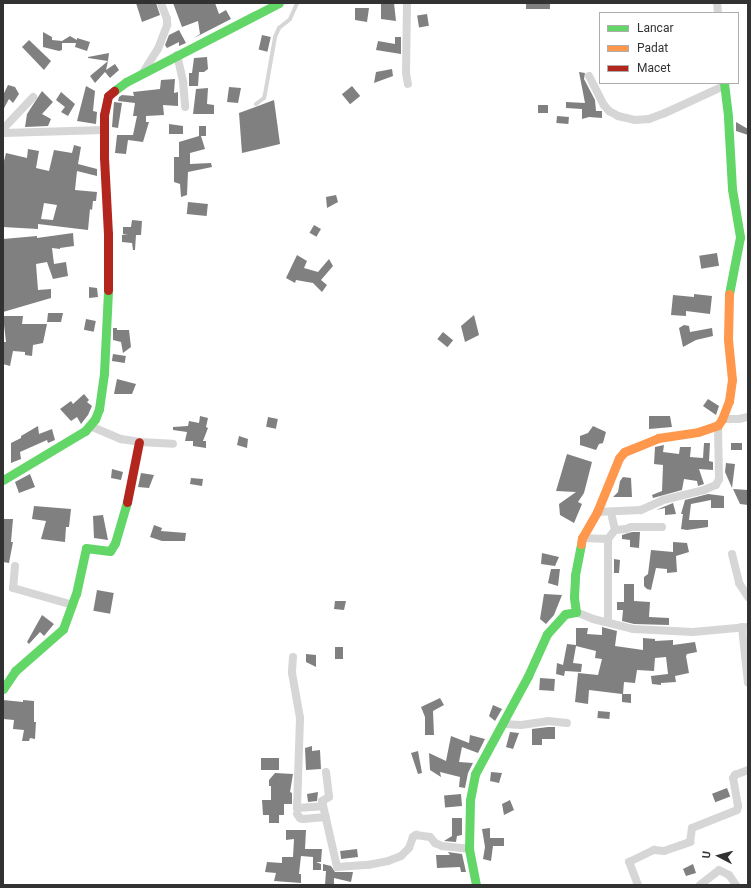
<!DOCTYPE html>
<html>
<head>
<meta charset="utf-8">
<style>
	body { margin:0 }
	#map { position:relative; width:751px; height:888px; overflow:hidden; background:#fff; font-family:Roboto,sans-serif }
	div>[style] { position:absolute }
	.building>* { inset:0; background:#808080; transform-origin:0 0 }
	.lane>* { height:4px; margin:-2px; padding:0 2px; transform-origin:2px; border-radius:2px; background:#d6d6d6 }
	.street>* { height:8px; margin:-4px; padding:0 4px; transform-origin:4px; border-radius:4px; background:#d6d6d6 }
	.fast>* { height:9px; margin:-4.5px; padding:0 4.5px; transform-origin:4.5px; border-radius:4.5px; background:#63d668 }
	.slow>* { height:9px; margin:-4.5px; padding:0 4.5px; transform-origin:4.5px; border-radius:4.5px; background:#ff974d }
	.jam>* { height:9px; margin:-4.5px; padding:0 4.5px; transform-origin:4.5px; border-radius:4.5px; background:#b3261e }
	span { translate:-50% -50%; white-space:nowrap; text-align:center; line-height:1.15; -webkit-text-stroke:4px #fff; paint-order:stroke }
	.frame { position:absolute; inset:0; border:4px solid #323232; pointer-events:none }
	.legend { position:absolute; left:599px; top:12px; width:140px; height:72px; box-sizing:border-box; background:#fff; border:1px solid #adadad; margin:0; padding:5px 7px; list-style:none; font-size:12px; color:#323232 }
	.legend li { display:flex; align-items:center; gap:8px; height:20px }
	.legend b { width:20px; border:1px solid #adadad }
	.north { position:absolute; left:699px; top:836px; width:40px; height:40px; -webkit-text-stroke:3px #fff; paint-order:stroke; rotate:276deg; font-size:11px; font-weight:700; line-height:16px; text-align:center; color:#323232 }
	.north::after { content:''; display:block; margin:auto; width:14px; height:18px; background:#323232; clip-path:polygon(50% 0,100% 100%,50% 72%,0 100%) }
</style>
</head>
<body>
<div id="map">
	<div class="building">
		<i style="clip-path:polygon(136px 3px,156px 3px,160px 15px,142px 22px)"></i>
		<i style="clip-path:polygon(173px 3px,215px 3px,219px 14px,226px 10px,231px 19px,194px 38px,200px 34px,198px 21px,182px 27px)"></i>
		<i style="clip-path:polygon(381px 3px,394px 3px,396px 21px,381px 19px)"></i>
		<i style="left:526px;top:3px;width:24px;height:6px"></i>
		<i style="clip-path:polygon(355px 8px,369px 8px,367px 22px,355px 20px)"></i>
		<i style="left:427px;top:14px;width:12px;height:10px;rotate:81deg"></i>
		<i style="clip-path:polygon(179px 30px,186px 43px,179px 46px,179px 42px,167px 48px,165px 45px,169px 35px)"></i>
		<i style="clip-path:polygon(43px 32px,52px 37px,52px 40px,62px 41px,70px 36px,77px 40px,77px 38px,90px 42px,87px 51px,75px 47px,76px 43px,62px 43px,62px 50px,59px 51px,43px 47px)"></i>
		<i style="left:262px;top:35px;width:9px;height:15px;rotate:13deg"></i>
		<i style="clip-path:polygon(395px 37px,401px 37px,401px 54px,376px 50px,378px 41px,395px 44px)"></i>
		<i style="clip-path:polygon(29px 40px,51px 61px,44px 70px,22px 47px)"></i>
		<i style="clip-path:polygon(109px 53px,108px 61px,88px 58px,88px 57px)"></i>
		<i style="clip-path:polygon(207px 57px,208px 69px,204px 72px,199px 72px,198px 86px,189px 86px,189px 73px,192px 73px,194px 58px)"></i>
		<i style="clip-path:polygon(108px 61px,106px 70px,115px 64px,119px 70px,110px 78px,105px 72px,95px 83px,90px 76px)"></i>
		<i style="clip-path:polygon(392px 69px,393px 76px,374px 83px,376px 72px)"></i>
		<i style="clip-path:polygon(579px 72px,585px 73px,584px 79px,595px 100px,596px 111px,602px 111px,602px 118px,589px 117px,582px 119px,582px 109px,566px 108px,566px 102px,585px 103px)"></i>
		<i style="clip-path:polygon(175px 79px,174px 93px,178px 92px,178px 106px,163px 105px,164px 115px,146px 116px,146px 122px,149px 122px,143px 142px,128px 140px,126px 154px,115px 153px,117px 135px,133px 135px,137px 116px,133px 116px,135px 103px,118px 101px,119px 97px,122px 95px,134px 96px,133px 92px,160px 89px,161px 80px)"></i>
		<i style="clip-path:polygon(8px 85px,15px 87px,19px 94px,13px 103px,9px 99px,3px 110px,3px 95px)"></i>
		<i style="clip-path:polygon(86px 86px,95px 91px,93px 111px,97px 112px,96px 124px,77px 121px)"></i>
		<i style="left:352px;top:86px;width:13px;height:13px;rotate:51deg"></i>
		<i style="clip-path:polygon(229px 87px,241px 88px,238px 103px,227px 102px)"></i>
		<i style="clip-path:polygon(208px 88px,207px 104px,214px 105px,214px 114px,193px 114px,196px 89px)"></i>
		<i style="clip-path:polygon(42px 91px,53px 102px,42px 114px,51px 119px,48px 126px,25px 127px,27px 114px)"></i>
		<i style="clip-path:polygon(61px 92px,75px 104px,68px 116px,61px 112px,65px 107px,56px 100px)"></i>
		<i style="clip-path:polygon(274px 100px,280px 144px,242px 153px,239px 113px)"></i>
		<i style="clip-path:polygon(114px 102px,122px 103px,118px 128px,112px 127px)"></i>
		<i style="left:538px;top:105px;width:10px;height:8px"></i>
		<i style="left:557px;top:116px;width:12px;height:7px;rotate:5deg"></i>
		<i style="clip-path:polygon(736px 122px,748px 129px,748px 135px,736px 131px)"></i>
		<i style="clip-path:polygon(169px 124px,183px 126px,183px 134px,169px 134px)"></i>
		<i style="clip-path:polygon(199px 126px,206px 126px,206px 136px,201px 136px,205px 149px,190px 153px,190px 164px,211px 163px,212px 167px,188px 172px,187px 195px,181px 197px,180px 184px,174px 182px,174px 157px,179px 157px,179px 142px,199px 136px)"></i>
		<i style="clip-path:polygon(evenodd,74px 145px,81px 147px,78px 164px,97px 169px,97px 176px,77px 171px,75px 190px,97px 192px,96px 201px,93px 201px,92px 210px,90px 209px,88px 230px,38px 224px,38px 229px,3px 227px,3px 165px,6px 153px,27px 158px,28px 149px,39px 151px,36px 168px,49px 171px,54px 150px,72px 153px,74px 145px,44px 203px,57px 205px,53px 220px,41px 219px,44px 203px)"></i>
		<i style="clip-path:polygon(336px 195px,338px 202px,327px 208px,326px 197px)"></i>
		<i style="left:188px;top:202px;width:20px;height:12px;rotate:6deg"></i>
		<i style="clip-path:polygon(132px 220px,142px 221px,141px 235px,136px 235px,135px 250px,133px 250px,132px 243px,122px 242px,122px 235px,128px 234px,123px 234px,123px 227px,131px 227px)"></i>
		<i style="left:314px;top:225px;width:8px;height:9px;rotate:30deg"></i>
		<i style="clip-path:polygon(73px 233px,74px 246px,60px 248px,60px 249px,52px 248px,54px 264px,66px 262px,68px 276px,53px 279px,47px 262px,36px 264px,38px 290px,51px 289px,51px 298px,3px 312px,3px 239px,37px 236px,37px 238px)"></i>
		<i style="left:717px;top:253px;width:13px;height:18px;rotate:81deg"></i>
		<i style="clip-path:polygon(297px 255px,307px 261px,304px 268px,318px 272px,329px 259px,333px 266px,321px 280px,327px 285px,322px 292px,313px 283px,296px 280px,295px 283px,286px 278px)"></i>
		<i style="clip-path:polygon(89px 287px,97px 288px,98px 297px,89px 298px)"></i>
		<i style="clip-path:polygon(694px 294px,712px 296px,710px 314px,686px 311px,686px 316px,671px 315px,673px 295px,694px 297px)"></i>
		<i style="clip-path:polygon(48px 313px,63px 313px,61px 322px,47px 322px)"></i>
		<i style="clip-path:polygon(474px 315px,479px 335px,465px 342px,461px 326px)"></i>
		<i style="clip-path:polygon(3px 316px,23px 316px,22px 324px,47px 324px,43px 343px,33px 345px,32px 356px,25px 355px,25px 352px,13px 351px,10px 366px,3px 364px,3px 342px,6px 342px)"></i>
		<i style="left:86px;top:319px;width:10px;height:11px;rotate:11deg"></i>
		<i style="clip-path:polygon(684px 325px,689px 326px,690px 332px,712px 328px,713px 336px,696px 340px,683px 347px,679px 328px)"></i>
		<i style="clip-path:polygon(113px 328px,117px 328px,117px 330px,129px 330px,131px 347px,123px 353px,121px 342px,113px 340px)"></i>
		<i style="left:443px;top:332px;width:13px;height:9px;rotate:39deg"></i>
		<i style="left:113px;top:354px;width:13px;height:7px;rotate:9deg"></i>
		<i style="clip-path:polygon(117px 379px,136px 384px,132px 394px,114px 394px)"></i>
		<i style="clip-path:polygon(84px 394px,89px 400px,87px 402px,92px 406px,88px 415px,81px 424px,77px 417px,71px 421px,60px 409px,71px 401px,73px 404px)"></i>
		<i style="clip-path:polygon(708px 399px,719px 406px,716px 415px,703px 406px)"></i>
		<i style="clip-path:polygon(200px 416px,208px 418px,206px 427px,208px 428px,203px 441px,206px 441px,206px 448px,193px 446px,193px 441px,185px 441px,187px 432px,173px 430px,173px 427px,188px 426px,189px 421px,199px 423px)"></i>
		<i style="clip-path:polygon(649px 416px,670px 416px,672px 427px,649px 429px)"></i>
		<i style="left:268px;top:417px;width:10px;height:10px;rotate:11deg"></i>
		<i style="clip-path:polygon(38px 426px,39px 434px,52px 429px,55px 440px,48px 443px,47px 440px,20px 452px,21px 459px,11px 463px,11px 443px,21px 438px,21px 436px)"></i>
		<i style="clip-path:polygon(593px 426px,606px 432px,603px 443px,599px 444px,596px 450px,580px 445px,580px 436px,588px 433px)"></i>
		<i style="clip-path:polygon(239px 436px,248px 439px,247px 448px,237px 445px)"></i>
		<i style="clip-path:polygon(704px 443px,710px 443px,709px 461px,713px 462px,713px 470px,699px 469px,704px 484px,698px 486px,697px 481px,684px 479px,682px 490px,653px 498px,652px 495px,662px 491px,663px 465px,654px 464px,655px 447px,664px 445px,663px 452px,679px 454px,680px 447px,691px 447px,690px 457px,703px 458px)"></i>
		<i style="left:731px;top:443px;width:11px;height:7px"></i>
		<i style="clip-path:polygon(567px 454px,592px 462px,584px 493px,578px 502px,582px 504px,574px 523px,560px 515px,559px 504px,576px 492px,556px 491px)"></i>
		<i style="clip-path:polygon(726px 463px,735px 464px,732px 488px,725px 472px)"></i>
		<i style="clip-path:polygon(112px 469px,123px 472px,121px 480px,111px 478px)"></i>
		<i style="clip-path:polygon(141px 473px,154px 475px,149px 488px,138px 487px)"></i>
		<i style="clip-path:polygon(30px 474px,35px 487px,19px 493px,15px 482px)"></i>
		<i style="clip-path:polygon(623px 477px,631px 478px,632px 497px,613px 497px,618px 492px,620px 481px)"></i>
		<i style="clip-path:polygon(191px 478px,203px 479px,202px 486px,190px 484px)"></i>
		<i style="clip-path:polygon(733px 489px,748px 490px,748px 505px,740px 504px)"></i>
		<i style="clip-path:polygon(708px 494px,724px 496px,724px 508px,711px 508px,711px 500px,691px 504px,689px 520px,708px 520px,708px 527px,687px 530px,681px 529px,683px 514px,681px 514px,685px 500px)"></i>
		<i style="clip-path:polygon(673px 503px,676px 514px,665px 515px,665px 508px,656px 510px)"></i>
		<i style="clip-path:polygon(34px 506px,71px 509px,69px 527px,66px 527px,65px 542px,41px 539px,46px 521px,32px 519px)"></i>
		<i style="clip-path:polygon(103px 515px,108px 540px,94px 538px,93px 516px)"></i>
		<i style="clip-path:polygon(3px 519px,13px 519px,11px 542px,13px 542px,9px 563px,3px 562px)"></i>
		<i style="clip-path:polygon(154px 525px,162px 528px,161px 531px,186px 533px,185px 541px,162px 541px,150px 537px)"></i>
		<i style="clip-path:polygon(632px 532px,640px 532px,639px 548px,630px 547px,630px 540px,622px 539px,622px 535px)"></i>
		<i style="clip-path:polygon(673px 542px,687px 543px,689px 552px,676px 556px,677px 572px,667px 573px,667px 569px,656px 568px,651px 590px,647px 589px,644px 586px,644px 577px,648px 574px,651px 550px,673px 552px)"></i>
		<i style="clip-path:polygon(542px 553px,559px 557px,555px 566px,541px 564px)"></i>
		<i style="clip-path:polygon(614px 559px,620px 560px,619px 573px,614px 573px)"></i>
		<i style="clip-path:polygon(551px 569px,560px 569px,558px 586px,548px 583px)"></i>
		<i style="clip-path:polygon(624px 584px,634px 584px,634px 601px,650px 602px,649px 617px,669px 618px,669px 625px,634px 624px,622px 621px,623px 610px,617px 610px,617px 602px,624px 602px)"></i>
		<i style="left:97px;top:590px;width:17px;height:21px;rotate:10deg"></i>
		<i style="clip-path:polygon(544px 594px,562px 595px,554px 615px,546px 624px,540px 619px)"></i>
		<i style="clip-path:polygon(335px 601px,346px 601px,344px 610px,334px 609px)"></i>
		<i style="clip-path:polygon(42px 615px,54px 624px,44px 636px,40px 632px,29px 644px,27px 642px)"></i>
		<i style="clip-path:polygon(602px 627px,617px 631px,615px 646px,643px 650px,643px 638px,655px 639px,655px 641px,673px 640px,673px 645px,695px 642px,697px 652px,687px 654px,686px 656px,689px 673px,675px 676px,676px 682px,661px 683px,661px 685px,652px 684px,651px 676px,668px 674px,666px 657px,655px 658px,654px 671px,637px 670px,635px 683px,624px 682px,623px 694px,631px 694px,631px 703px,622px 702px,622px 694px,589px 690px,588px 704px,575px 702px,578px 673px,598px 675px,602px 659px,595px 658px,596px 651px,576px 646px,573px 663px,582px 664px,581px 672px,565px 671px,564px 676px,556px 674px,557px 663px,563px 665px,567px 644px,576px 645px,576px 628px,588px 628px,587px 634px,602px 635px)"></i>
		<i style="left:335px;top:647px;width:8px;height:12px"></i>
		<i style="clip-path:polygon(306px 654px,316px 655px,316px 667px,306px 662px)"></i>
		<i style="left:540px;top:678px;width:15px;height:12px;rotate:4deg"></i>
		<i style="clip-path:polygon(440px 698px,444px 705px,433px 711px,434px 735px,425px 735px,425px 717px,421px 707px)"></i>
		<i style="clip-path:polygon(3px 700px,23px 702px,23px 700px,34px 701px,34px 722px,36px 722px,35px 739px,30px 738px,29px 741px,22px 741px,24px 730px,13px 729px,14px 720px,3px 719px)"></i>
		<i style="clip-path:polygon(493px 705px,502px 709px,495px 721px,489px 716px)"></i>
		<i style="left:598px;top:711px;width:12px;height:7px;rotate:5deg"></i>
		<i style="clip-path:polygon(548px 727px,555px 727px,555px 739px,542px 739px,542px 745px,532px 745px,532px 729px)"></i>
		<i style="clip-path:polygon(510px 732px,519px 733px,513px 749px,506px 747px)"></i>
		<i style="clip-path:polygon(470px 735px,485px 739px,478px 753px,462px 747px,459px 762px,473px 763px,468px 773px,465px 788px,459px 787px,460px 777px,440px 772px,441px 777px,430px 770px,429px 753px,446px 761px,451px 736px,469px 743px)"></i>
		<i style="clip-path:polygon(312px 746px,312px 751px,320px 750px,321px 769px,306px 770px,305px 748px)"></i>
		<i style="clip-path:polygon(418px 751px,422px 773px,418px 774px,411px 753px)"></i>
		<i style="left:261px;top:758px;width:18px;height:12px"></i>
		<i style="clip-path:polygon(491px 772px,502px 773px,499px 783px,490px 781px)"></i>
		<i style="clip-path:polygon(275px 773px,293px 774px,290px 792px,292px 793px,292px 804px,284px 804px,284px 815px,279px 815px,279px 823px,269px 823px,269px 815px,263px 815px,262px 800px,271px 800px,271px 786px,269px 786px,269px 780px)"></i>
		<i style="left:727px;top:788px;width:9px;height:16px;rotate:69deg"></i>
		<i style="clip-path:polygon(318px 792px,317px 801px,308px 802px,307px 794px)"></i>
		<i style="left:461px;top:794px;width:12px;height:17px;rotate:85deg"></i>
		<i style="clip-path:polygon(510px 800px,514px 810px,504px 815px,502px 804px)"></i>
		<i style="clip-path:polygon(452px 818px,462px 818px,462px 835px,457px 836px,456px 842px,444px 841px,452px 836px)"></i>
		<i style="clip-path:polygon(490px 828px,490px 838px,504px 838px,504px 846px,493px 846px,491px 861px,483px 859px,485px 847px,482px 829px)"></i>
		<i style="clip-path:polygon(286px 830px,306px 830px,305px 849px,322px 849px,321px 862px,316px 862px,321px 864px,321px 870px,313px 870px,313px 857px,301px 856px,299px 874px,301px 874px,301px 883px,274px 881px,276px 873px,265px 872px,267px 862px,282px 863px,282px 857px,293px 857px,294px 839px,286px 840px)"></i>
		<i style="left:357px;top:849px;width:8px;height:17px;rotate:83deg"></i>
		<i style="clip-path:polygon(448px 852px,462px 854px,466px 872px,461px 872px,460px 867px,437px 868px,436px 855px,450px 855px)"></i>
		<i style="clip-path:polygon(323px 864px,331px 866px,335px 872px,353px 872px,351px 882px,334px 878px,334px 885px,325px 885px,326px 871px,323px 871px)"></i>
		<i style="clip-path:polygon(693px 864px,696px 873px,686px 876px,683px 869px)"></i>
	</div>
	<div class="lane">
		<i style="left:256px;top:104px;width:10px;rotate:-37deg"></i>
		<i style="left:264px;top:98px;width:4px;rotate:-76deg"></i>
		<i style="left:265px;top:94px;width:58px;rotate:-80deg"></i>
		<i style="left:275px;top:37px;width:10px;rotate:-66deg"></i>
		<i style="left:279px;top:28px;width:14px;rotate:-39deg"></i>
		<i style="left:290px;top:19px;width:17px;rotate:-66deg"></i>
	</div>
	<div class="street">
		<i style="left:407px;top:3px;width:70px;rotate:90.8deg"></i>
		<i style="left:406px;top:73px;width:11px;rotate:80deg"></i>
		<i style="left:717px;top:3px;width:10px;rotate:84deg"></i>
		<i style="left:177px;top:55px;width:28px;rotate:77deg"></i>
		<i style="left:183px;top:82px;width:25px;rotate:85deg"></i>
		<i style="left:144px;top:71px;width:26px;rotate:-58deg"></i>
		<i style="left:158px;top:49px;width:26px;rotate:-69deg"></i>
		<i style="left:167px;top:25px;width:6px;rotate:-90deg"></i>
		<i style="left:167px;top:19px;width:17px;rotate:-111deg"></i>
		<i style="left:589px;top:76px;width:33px;rotate:63deg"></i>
		<i style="left:604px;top:105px;width:8px;rotate:50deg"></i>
		<i style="left:609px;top:111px;width:10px;rotate:29deg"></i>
		<i style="left:618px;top:116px;width:17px;rotate:13deg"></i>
		<i style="left:635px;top:120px;width:14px;rotate:-4deg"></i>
		<i style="left:649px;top:119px;width:17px;rotate:-21deg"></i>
		<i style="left:665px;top:113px;width:65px;rotate:-24.6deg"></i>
		<i style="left:3px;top:129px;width:44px;rotate:-46.8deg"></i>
		<i style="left:3px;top:133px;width:101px;rotate:-1.7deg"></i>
		<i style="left:722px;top:419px;width:17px"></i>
		<i style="left:739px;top:419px;width:9px;rotate:-13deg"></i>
		<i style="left:90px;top:426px;width:34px;rotate:23deg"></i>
		<i style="left:121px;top:439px;width:18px;rotate:9deg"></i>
		<i style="left:139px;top:442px;width:34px;rotate:3deg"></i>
		<i style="left:597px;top:512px;width:44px;rotate:-2.6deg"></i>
		<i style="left:641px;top:510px;width:24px;rotate:-24deg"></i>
		<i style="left:663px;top:500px;width:42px;rotate:-13.7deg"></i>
		<i style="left:704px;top:490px;width:13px;rotate:-23deg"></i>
		<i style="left:716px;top:485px;width:7px;rotate:-63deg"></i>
		<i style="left:719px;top:479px;width:54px;rotate:-91.1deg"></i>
		<i style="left:612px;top:517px;width:13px;rotate:77deg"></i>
		<i style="left:582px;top:538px;width:26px;rotate:2deg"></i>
		<i style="left:608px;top:539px;width:11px;rotate:-52deg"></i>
		<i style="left:615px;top:530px;width:11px;rotate:-5deg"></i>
		<i style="left:626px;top:529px;width:5px;rotate:-22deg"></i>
		<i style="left:631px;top:527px;width:31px"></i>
		<i style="left:732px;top:554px;width:30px;rotate:76deg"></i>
		<i style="left:739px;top:583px;width:17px;rotate:57deg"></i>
		<i style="left:15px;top:566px;width:22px;rotate:95deg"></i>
		<i style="left:13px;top:588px;width:62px;rotate:15.8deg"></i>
		<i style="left:576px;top:612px;width:18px;rotate:22deg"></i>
		<i style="left:593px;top:619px;width:41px;rotate:14deg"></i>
		<i style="left:633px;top:629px;width:60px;rotate:2.9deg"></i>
		<i style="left:693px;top:632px;width:55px;rotate:-5.2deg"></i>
		<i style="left:608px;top:622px;width:83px;rotate:-90deg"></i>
		<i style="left:742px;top:627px;width:56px;rotate:83.9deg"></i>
		<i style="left:293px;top:657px;width:16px;rotate:94deg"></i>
		<i style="left:292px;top:673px;width:46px;rotate:79.9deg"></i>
		<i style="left:300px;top:718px;width:90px;rotate:91.9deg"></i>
		<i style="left:297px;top:808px;width:26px;rotate:-4deg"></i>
		<i style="left:503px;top:724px;width:18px;rotate:3deg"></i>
		<i style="left:521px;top:725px;width:27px;rotate:-8deg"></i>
		<i style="left:548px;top:721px;width:19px;rotate:6deg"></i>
		<i style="left:326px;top:772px;width:25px;rotate:83deg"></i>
		<i style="left:329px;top:797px;width:8px;rotate:150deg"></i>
		<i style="left:322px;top:801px;width:68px;rotate:77.2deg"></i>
		<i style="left:337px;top:867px;width:31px;rotate:-4deg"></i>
		<i style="left:368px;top:865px;width:20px;rotate:-11deg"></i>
		<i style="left:388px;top:861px;width:14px;rotate:-21deg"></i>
		<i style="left:401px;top:856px;width:11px;rotate:-45deg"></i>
		<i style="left:409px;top:848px;width:12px;rotate:-70deg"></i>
		<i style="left:413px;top:837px;width:4px;rotate:-34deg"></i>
		<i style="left:416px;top:835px;width:14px;rotate:8deg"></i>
		<i style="left:430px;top:837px;width:8px;rotate:50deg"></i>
		<i style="left:435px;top:843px;width:8px;rotate:23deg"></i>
		<i style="left:442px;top:846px;width:27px;rotate:6deg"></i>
		<i style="left:297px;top:814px;width:5px;rotate:53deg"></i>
		<i style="left:300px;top:818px;width:3px;rotate:18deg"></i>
		<i style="left:303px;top:819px;width:23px;rotate:-5deg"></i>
		<i style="left:638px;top:885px;width:25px;rotate:-111deg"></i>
		<i style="left:629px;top:862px;width:28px;rotate:-26deg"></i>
		<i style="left:654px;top:850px;width:10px;rotate:6deg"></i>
		<i style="left:664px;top:851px;width:28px;rotate:-19deg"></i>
		<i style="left:690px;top:842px;width:14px;rotate:-82deg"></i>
		<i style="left:692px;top:828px;width:48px;rotate:-21.8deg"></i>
		<i style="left:737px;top:810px;width:4px;rotate:-76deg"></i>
		<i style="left:738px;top:806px;width:28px;rotate:-100deg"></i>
		<i style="left:733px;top:778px;width:4px;rotate:-56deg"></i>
		<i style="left:735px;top:775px;width:14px;rotate:-21deg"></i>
		<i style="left:700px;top:885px;width:24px;rotate:-38deg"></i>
		<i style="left:719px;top:870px;width:11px;rotate:27deg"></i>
		<i style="left:729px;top:875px;width:12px;rotate:55deg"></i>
	</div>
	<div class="fast">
		<i style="left:724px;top:83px;width:34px;rotate:83deg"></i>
		<i style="left:728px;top:117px;width:72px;rotate:86.8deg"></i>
		<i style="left:732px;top:189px;width:49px;rotate:80.5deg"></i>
		<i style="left:740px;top:237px;width:58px;rotate:100.9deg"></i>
		<i style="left:114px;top:91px;width:15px;rotate:-37deg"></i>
		<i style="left:126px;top:82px;width:172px;rotate:-27.3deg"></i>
		<i style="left:3px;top:480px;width:96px;rotate:-30.9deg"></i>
		<i style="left:85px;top:431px;width:16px;rotate:-50deg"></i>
		<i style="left:95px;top:419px;width:11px;rotate:-68deg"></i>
		<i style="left:99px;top:409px;width:36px;rotate:-82deg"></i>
		<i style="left:104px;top:373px;width:83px;rotate:-87.2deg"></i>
		<i style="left:3px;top:689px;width:22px;rotate:-56deg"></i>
		<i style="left:15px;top:671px;width:64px;rotate:-41.2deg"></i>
		<i style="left:63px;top:629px;width:37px;rotate:-70deg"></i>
		<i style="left:76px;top:594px;width:47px;rotate:-77.7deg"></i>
		<i style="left:86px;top:548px;width:24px;rotate:7deg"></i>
		<i style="left:110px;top:551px;width:9px;rotate:-58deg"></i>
		<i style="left:115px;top:543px;width:43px;rotate:-73.7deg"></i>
		<i style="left:476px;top:885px;width:37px;rotate:-101deg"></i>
		<i style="left:469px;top:849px;width:49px;rotate:-88.8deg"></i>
		<i style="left:470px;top:800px;width:26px;rotate:-79deg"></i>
		<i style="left:475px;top:774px;width:111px;rotate:-61.6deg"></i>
		<i style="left:528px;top:676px;width:46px;rotate:-65.7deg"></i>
		<i style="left:547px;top:634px;width:27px;rotate:-48deg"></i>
		<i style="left:565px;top:614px;width:11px;rotate:-10deg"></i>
		<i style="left:576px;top:612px;width:15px;rotate:-98deg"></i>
		<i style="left:574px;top:597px;width:22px;rotate:-87deg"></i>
		<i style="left:575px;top:575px;width:32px;rotate:-79deg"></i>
	</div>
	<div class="slow">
		<i style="left:581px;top:544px;width:6px;rotate:-81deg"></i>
		<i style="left:582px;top:538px;width:30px;rotate:-60deg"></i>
		<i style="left:597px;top:512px;width:58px;rotate:-67.8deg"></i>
		<i style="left:619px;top:458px;width:8px;rotate:-50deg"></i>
		<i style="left:624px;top:452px;width:37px;rotate:-22deg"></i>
		<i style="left:658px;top:438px;width:40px;rotate:-8.5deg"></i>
		<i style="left:698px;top:432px;width:21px;rotate:-19deg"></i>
		<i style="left:718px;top:425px;width:7px;rotate:-56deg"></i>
		<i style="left:722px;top:419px;width:19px;rotate:-69deg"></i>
		<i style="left:729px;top:401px;width:21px;rotate:-82deg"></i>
		<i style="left:732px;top:380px;width:41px;rotate:-95.6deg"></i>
		<i style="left:728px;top:339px;width:45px;rotate:-88.7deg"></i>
	</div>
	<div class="jam">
		<i style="left:108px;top:290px;width:56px;rotate:-90deg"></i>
		<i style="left:108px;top:234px;width:76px;rotate:-93deg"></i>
		<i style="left:104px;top:158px;width:43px;rotate:-90deg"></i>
		<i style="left:104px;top:115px;width:19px;rotate:-78deg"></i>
		<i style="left:108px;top:96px;width:8px;rotate:-40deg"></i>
		<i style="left:127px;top:502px;width:61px;rotate:-78.7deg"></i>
	</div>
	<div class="frame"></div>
	<ul class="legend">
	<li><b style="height:5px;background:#63d668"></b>Lancar</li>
	<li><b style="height:5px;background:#ff974d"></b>Padat</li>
	<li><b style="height:5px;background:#b3261e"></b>Macet</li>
	</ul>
	<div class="north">U</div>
</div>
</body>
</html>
